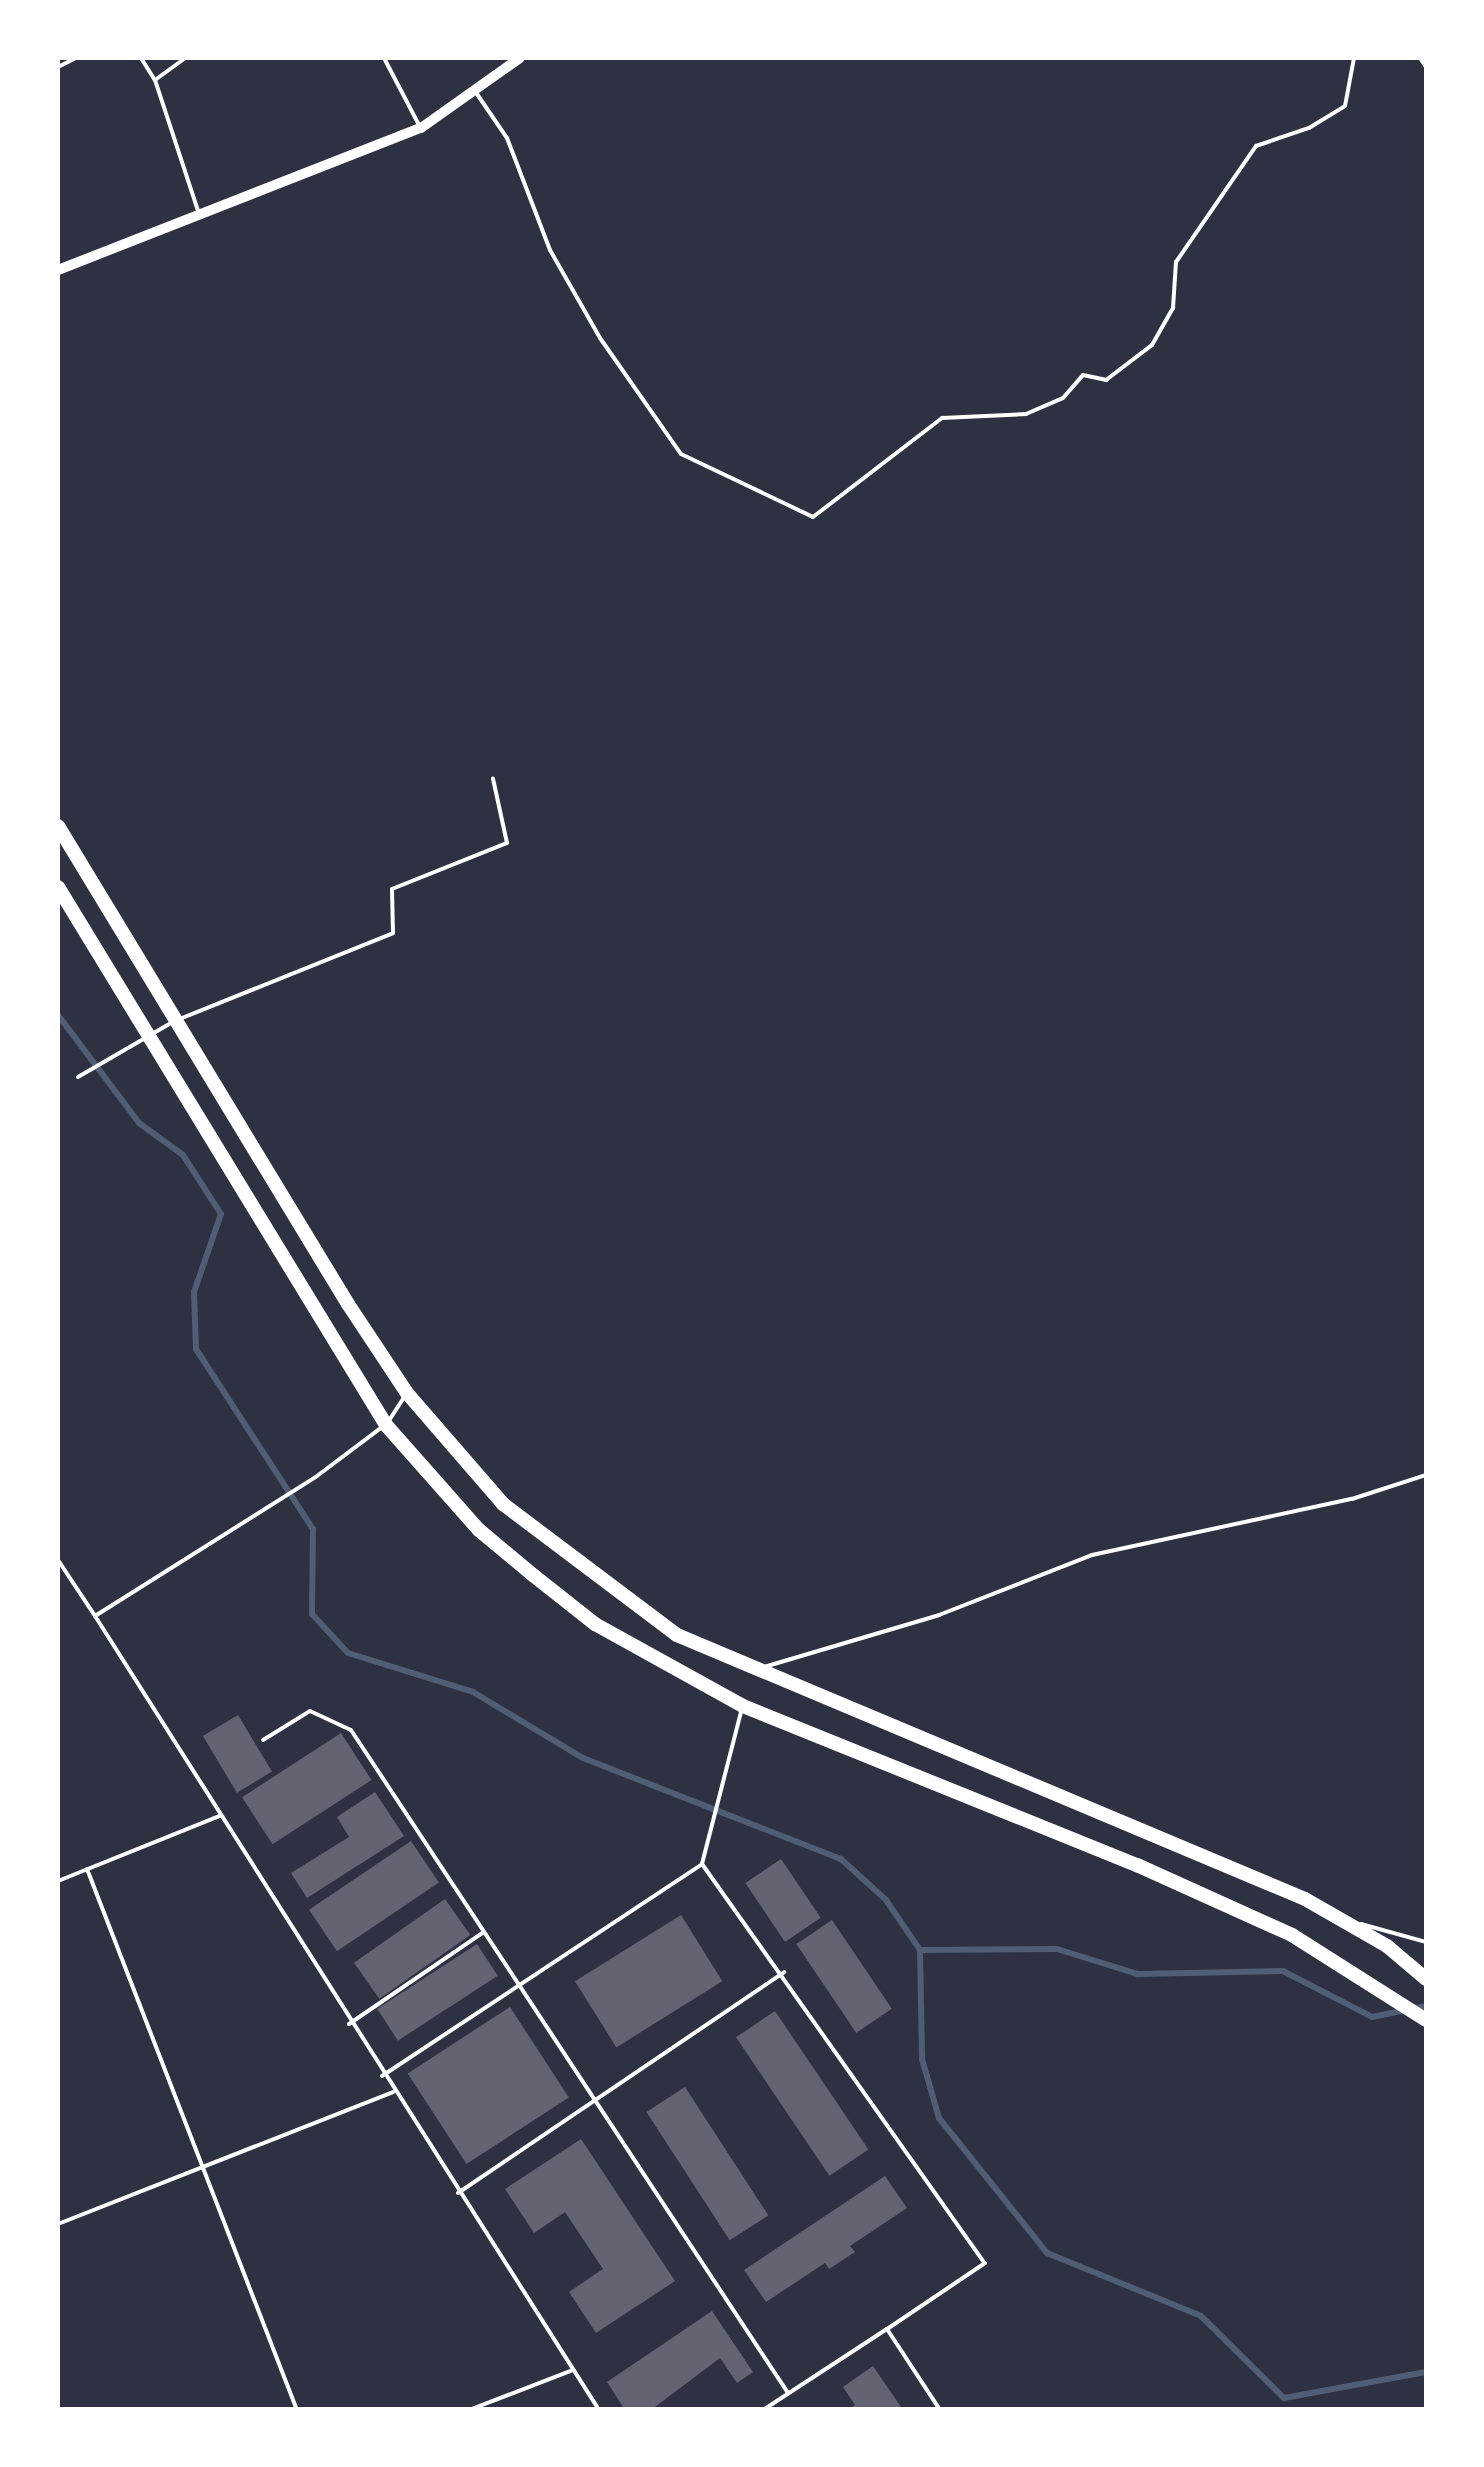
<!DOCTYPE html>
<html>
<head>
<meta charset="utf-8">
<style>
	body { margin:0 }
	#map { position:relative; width:1484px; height:2467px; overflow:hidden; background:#2d3142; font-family:"Fira Sans",sans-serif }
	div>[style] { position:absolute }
	.stream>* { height:6px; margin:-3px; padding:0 3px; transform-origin:3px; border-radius:3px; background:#4f5d75 }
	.building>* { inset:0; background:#626471; transform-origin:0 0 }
	.service>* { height:4px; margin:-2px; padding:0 2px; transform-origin:2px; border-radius:2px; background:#fff }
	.tertiary>* { height:10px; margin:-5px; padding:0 5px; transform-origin:5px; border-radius:5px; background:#fff }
	.primary>* { height:14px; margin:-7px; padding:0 7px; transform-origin:7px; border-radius:7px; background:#fff }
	span { translate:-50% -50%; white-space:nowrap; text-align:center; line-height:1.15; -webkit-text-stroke:10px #fff; paint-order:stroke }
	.frame { position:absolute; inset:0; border:60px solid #fff; pointer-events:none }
</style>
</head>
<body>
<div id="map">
	<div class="stream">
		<i style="left:58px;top:1015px;width:135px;rotate:53.1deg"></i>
		<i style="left:139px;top:1123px;width:54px;rotate:36deg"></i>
		<i style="left:183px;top:1155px;width:70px;rotate:57.2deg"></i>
		<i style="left:221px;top:1214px;width:83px;rotate:109.1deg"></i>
		<i style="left:194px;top:1292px;width:57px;rotate:88deg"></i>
		<i style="left:196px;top:1349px;width:215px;rotate:57deg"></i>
		<i style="left:313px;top:1529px;width:85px;rotate:90.7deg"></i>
		<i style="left:312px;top:1614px;width:53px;rotate:47.3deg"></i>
		<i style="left:348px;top:1653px;width:131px;rotate:17.3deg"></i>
		<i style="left:473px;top:1692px;width:128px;rotate:31deg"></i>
		<i style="left:583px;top:1758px;width:277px;rotate:21.4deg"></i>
		<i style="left:841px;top:1859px;width:61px;rotate:42.3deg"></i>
		<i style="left:886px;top:1900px;width:60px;rotate:55.8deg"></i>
		<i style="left:920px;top:1950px;width:109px;rotate:88.9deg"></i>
		<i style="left:922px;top:2059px;width:61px;rotate:73.9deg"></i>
		<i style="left:939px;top:2118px;width:173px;rotate:51.3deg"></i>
		<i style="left:1047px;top:2253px;width:166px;rotate:22.2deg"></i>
		<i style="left:1201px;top:2316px;width:117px;rotate:44.7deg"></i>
		<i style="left:1284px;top:2398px;width:144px;rotate:-10.4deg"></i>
		<i style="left:920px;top:1950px;width:137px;rotate:-0.4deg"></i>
		<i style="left:1057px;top:1949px;width:85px;rotate:17.2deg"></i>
		<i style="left:1138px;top:1974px;width:145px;rotate:-1.2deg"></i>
		<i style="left:1283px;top:1971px;width:100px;rotate:27.3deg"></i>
		<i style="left:1372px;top:2017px;width:55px;rotate:-11.5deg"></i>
	</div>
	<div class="building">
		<i style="left:238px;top:1715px;width:66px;height:41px;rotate:59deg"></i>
		<i style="left:341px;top:1733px;width:56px;height:118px;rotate:57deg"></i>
		<i style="clip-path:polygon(375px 1792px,404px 1836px,307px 1898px,291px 1873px,349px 1837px,337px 1817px)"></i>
		<i style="left:411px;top:1841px;width:50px;height:123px;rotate:56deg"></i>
		<i style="left:781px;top:1859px;width:71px;height:43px;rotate:56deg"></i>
		<i style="left:445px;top:1899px;width:44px;height:111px;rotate:55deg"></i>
		<i style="left:681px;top:1915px;width:78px;height:125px;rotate:58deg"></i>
		<i style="left:832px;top:1920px;width:107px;height:43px;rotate:56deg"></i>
		<i style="left:477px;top:1944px;width:38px;height:119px;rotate:57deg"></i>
		<i style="left:510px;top:2007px;width:108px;height:122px;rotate:57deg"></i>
		<i style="left:775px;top:2011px;width:167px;height:47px;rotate:56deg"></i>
		<i style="left:685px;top:2087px;width:153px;height:46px;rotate:57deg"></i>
		<i style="clip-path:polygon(581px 2139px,675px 2281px,596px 2333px,569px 2292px,603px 2269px,565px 2212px,534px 2233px,505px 2189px)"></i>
		<i style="clip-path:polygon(885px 2176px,907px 2208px,850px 2246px,855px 2252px,829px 2269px,825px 2263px,766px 2302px,744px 2270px)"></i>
		<i style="clip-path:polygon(712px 2311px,753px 2372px,737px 2383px,720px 2358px,651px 2410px,625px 2410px,607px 2382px)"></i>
		<i style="clip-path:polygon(873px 2366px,901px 2407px,898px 2410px,849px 2410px,855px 2405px,843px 2387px)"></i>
	</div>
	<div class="service">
		<i style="left:141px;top:58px;width:26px;rotate:58deg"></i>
		<i style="left:155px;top:80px;width:141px;rotate:71.8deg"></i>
		<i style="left:384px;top:58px;width:76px;rotate:62.4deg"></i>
		<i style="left:1420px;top:58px;width:11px;rotate:56deg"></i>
		<i style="left:58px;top:67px;width:20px;rotate:-27deg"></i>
		<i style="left:155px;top:80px;width:37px;rotate:-36deg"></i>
		<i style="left:477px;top:94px;width:53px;rotate:55.7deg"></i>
		<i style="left:507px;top:138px;width:120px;rotate:69deg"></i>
		<i style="left:550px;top:250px;width:101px;rotate:60.4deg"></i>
		<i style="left:600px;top:338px;width:141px;rotate:55.1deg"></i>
		<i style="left:681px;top:454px;width:146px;rotate:25.5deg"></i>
		<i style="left:813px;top:517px;width:163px;rotate:-37.5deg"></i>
		<i style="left:942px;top:418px;width:84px;rotate:-2.7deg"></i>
		<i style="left:1026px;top:414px;width:40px;rotate:-23.4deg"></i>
		<i style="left:1063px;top:398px;width:30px;rotate:-49deg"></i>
		<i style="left:1083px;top:375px;width:24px;rotate:12deg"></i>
		<i style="left:1106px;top:380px;width:58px;rotate:-37.3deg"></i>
		<i style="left:1152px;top:345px;width:43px;rotate:-60.4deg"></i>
		<i style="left:1173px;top:308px;width:46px;rotate:-86.3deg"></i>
		<i style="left:1176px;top:262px;width:141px;rotate:-55.4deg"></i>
		<i style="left:1256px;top:146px;width:56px;rotate:-18.8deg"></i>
		<i style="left:1309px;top:128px;width:42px;rotate:-31.4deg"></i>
		<i style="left:1345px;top:106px;width:49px;rotate:-79.4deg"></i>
		<i style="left:182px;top:1018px;width:227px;rotate:-21.9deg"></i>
		<i style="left:393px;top:933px;width:44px;rotate:-91.3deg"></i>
		<i style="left:392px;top:889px;width:124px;rotate:-21.8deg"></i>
		<i style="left:507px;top:843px;width:66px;rotate:-102.3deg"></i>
		<i style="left:78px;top:1077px;width:110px;rotate:-30.1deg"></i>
		<i style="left:388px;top:1422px;width:31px;rotate:-57deg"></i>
		<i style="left:58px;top:1560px;width:67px;rotate:56.5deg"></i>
		<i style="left:95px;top:1616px;width:262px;rotate:-32.2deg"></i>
		<i style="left:317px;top:1476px;width:80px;rotate:-36.9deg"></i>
		<i style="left:95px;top:1616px;width:940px;rotate:57.59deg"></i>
		<i style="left:764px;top:1667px;width:183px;rotate:-16.5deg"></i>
		<i style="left:939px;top:1615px;width:164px;rotate:-21.4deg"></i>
		<i style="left:1092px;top:1555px;width:266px;rotate:-12.2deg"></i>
		<i style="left:1352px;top:1499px;width:78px;rotate:-18deg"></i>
		<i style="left:741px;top:1712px;width:157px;rotate:104.4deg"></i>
		<i style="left:702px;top:1864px;width:489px;rotate:54.7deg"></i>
		<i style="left:985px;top:2263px;width:118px;rotate:146deg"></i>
		<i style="left:887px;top:2329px;width:97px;rotate:56.8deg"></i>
		<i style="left:263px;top:1740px;width:55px;rotate:-31.7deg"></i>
		<i style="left:310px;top:1711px;width:45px;rotate:24.9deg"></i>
		<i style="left:351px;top:1730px;width:794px;rotate:56.61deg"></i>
		<i style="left:87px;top:1869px;width:580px;rotate:68.79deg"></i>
		<i style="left:58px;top:1881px;width:175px;rotate:-21.9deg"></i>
		<i style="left:1361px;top:1924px;width:67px;rotate:15.5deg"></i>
		<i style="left:349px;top:2024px;width:163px;rotate:-34.3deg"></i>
		<i style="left:382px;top:2076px;width:384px;rotate:-33.5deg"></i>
		<i style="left:458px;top:2193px;width:394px;rotate:-34.1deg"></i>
		<i style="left:58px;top:2224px;width:360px;rotate:-21.5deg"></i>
		<i style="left:469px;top:2410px;width:111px;rotate:-21deg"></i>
		<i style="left:763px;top:2410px;width:148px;rotate:-33.2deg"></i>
	</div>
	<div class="tertiary">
		<i style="left:58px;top:270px;width:390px;rotate:-21.4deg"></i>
		<i style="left:421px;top:128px;width:121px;rotate:-35.3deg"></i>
	</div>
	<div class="primary">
		<i style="left:58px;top:826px;width:559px;rotate:58.76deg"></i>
		<i style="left:348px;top:1304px;width:107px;rotate:56.5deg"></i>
		<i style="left:407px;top:1393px;width:147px;rotate:49.1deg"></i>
		<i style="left:503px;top:1504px;width:218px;rotate:37deg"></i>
		<i style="left:677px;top:1635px;width:681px;rotate:22.8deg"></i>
		<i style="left:1305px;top:1899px;width:95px;rotate:29.8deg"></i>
		<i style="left:1387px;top:1946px;width:51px;rotate:40.2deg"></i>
		<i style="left:58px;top:887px;width:630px;rotate:58.63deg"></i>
		<i style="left:386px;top:1425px;width:140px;rotate:48.5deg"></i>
		<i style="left:479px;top:1530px;width:70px;rotate:39.8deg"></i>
		<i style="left:533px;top:1575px;width:79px;rotate:38.3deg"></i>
		<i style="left:595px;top:1624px;width:169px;rotate:29deg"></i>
		<i style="left:743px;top:1706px;width:425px;rotate:22deg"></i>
		<i style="left:1137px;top:1865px;width:170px;rotate:24.3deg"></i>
		<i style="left:1292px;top:1935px;width:159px;rotate:32.4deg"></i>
	</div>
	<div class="frame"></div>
</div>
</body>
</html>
